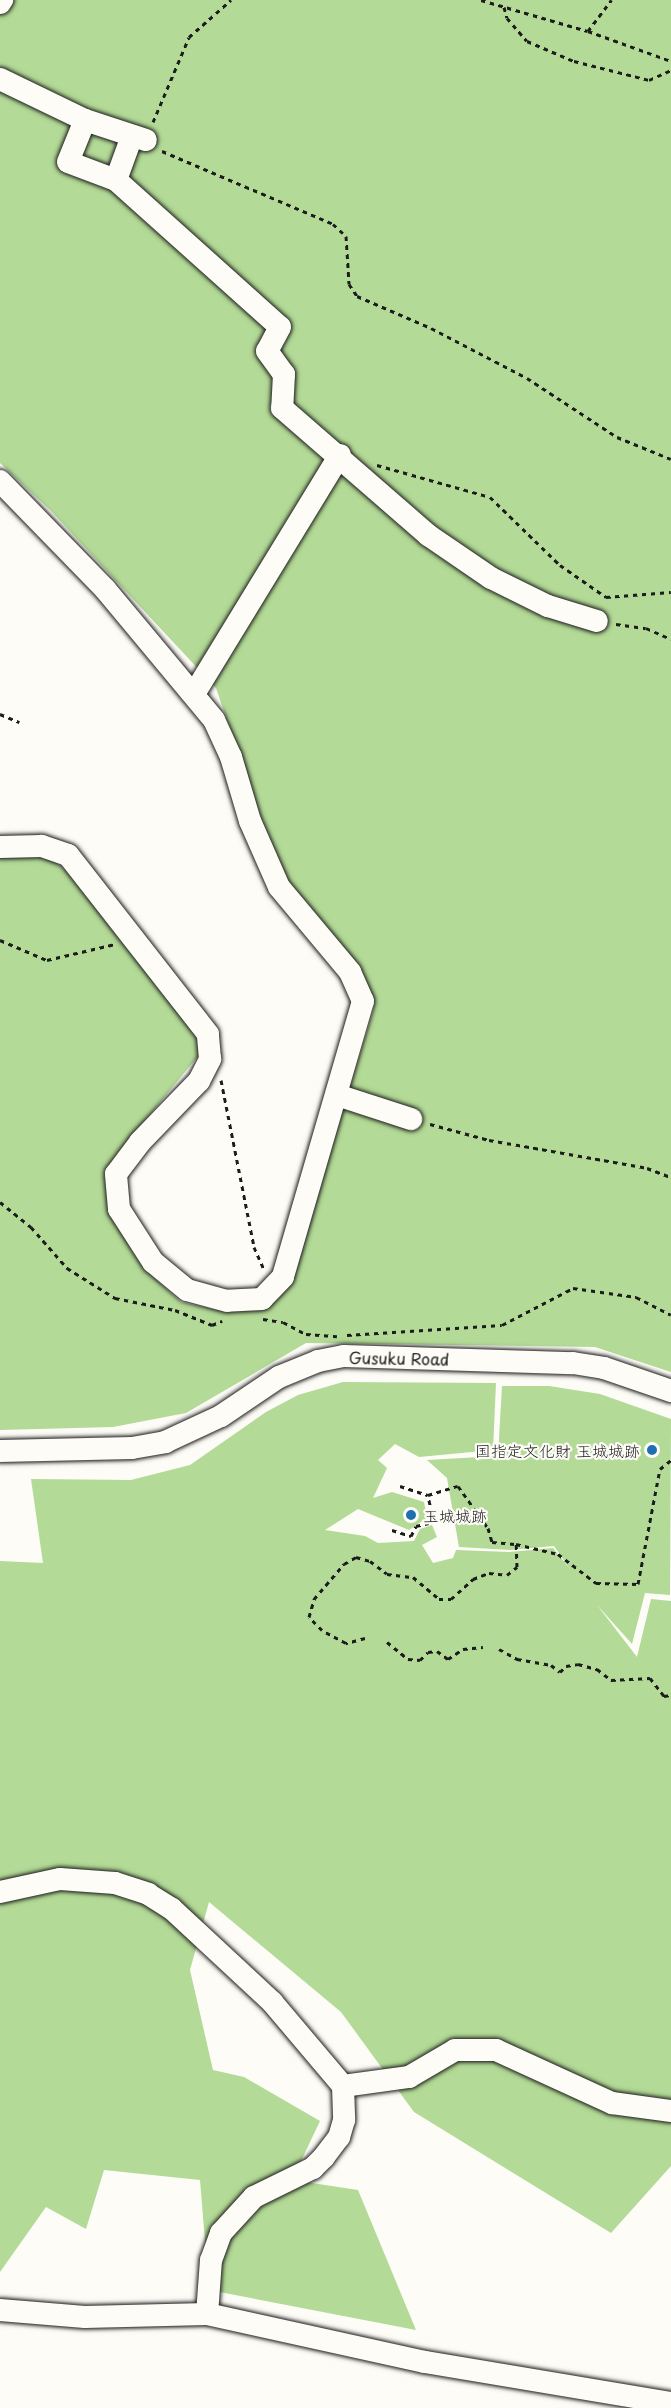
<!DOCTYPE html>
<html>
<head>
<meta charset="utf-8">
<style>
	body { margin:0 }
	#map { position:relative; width:671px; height:2408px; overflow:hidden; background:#fdfcf7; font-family:"Playpen Sans","Klee One",sans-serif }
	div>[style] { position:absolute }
	.green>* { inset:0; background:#b3da96 }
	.path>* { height:3px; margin-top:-1.5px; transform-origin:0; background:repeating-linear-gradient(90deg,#1c1c1c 0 4.5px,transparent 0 9px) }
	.roads { filter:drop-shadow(0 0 2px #1c1c1c) drop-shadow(0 0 2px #1c1c1c) }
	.minor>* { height:22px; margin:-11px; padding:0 11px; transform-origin:11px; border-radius:11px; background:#fdfcf7 }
	.dots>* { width:16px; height:16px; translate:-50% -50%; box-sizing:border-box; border:3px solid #fdfcf7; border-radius:50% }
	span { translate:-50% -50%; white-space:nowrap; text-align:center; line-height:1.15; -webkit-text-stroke:4.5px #fdfcf7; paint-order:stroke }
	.street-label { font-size:16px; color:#1c1c1c }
	.poi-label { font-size:16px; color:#1c1c1c }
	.right { translate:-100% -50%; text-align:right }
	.left { translate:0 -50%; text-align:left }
</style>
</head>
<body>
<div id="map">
	<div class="green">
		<i style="clip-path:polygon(0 0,671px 0,671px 1372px,595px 1347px,306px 1343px,186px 1413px,113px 1427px,0 1430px,0 858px,42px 853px,73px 875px,195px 1024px,199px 1055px,114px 1158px,106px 1186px,115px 1221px,148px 1272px,181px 1302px,226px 1312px,293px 1276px,374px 1008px,366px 981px,279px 871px,216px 688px,51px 511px,0 463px)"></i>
		<i style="clip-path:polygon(343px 1382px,496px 1383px,493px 1450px,419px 1457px,395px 1444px,378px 1460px,387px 1468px,373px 1498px,392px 1492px,424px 1502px,427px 1518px,409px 1530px,358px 1509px,325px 1530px,365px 1536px,378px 1543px,414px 1541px,420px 1529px,432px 1525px,437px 1537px,422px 1545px,433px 1563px,453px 1558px,456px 1550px,509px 1552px,553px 1548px,570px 1569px,554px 1546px,510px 1550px,459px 1547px,447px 1478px,427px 1460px,498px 1456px,502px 1386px,549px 1386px,600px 1394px,671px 1419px,670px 1595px,645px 1593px,632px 1644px,597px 1605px,637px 1657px,651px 1599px,671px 1601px,671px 2166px,611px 2233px,414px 2112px,341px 2012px,209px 1902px,190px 1970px,213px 2070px,244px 2077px,320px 2121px,292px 2180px,358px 2190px,416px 2330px,209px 2290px,200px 2180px,104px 2170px,86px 2229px,46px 2207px,0 2272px,0 1561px,43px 1563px,31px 1479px,131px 1480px,190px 1465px,266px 1412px,298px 1395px)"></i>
	</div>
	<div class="path">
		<i style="left:481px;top:0;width:111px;rotate:16.2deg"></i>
		<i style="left:588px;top:31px;width:39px;rotate:-53deg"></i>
		<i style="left:504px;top:7px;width:11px;rotate:75deg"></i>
		<i style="left:507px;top:18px;width:30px;rotate:49deg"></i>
		<i style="left:527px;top:41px;width:51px;rotate:23.1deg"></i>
		<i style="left:574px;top:61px;width:77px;rotate:14.2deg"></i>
		<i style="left:649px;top:80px;width:24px;rotate:-24deg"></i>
		<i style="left:588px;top:31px;width:88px;rotate:19.9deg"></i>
		<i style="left:153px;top:122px;width:92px;rotate:-67deg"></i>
		<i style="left:189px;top:37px;width:56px;rotate:-41.4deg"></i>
		<i style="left:162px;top:151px;width:186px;rotate:23.1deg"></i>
		<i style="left:333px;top:224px;width:18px;rotate:43deg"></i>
		<i style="left:346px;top:236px;width:48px;rotate:86.4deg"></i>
		<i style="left:349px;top:284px;width:14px;rotate:56deg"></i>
		<i style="left:357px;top:296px;width:81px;rotate:23.4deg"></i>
		<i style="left:431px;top:328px;width:108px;rotate:27.5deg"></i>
		<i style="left:527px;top:378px;width:108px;rotate:33.2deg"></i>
		<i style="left:617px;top:437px;width:58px;rotate:22.2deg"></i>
		<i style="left:377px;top:465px;width:117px;rotate:15.8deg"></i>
		<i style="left:490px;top:497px;width:98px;rotate:44.2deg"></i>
		<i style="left:560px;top:565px;width:56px;rotate:34.8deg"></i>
		<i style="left:606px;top:597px;width:65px;rotate:-4.4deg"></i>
		<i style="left:616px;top:624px;width:30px;rotate:8deg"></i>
		<i style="left:646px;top:628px;width:27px;rotate:24deg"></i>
		<i style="left:0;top:714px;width:21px;rotate:23deg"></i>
		<i style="left:0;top:940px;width:51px;rotate:23.1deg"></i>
		<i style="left:47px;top:960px;width:70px;rotate:-13.2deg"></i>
		<i style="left:221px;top:1080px;width:170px;rotate:78.8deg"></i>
		<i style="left:254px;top:1247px;width:24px;rotate:66deg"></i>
		<i style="left:430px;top:1124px;width:61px;rotate:15.2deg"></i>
		<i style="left:489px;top:1140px;width:160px;rotate:10deg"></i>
		<i style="left:647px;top:1168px;width:26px;rotate:21deg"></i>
		<i style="left:0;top:1202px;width:40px;rotate:39deg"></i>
		<i style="left:31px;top:1227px;width:55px;rotate:48.7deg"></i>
		<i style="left:67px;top:1268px;width:57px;rotate:32deg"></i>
		<i style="left:115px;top:1298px;width:61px;rotate:11.3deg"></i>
		<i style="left:175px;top:1310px;width:40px;rotate:22deg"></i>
		<i style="left:212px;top:1325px;width:11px;rotate:-22deg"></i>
		<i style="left:263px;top:1319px;width:20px;rotate:9deg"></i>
		<i style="left:283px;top:1322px;width:26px;rotate:28deg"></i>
		<i style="left:306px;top:1334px;width:31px;rotate:4deg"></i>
		<i style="left:347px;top:1335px;width:155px;rotate:-3.7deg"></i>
		<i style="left:502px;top:1325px;width:80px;rotate:-27.5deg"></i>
		<i style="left:573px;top:1288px;width:64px;rotate:8.1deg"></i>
		<i style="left:636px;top:1297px;width:39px;rotate:27deg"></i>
		<i style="left:400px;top:1486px;width:29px;rotate:18deg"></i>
		<i style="left:392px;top:1530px;width:20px;rotate:18deg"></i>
		<i style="left:411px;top:1536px;width:11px;rotate:-63deg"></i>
		<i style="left:416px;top:1526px;width:18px;rotate:-13deg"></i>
		<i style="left:434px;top:1522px;width:28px;rotate:-103deg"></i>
		<i style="left:428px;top:1495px;width:31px;rotate:-17deg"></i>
		<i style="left:458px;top:1486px;width:52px;rotate:54.5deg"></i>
		<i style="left:488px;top:1528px;width:15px;rotate:74deg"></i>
		<i style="left:492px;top:1542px;width:24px;rotate:5deg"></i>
		<i style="left:365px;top:1638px;width:20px;rotate:165deg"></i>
		<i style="left:346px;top:1643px;width:27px;rotate:-152deg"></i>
		<i style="left:322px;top:1630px;width:18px;rotate:-135deg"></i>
		<i style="left:309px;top:1617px;width:19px;rotate:-74deg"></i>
		<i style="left:314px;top:1599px;width:46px;rotate:-49.4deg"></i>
		<i style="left:344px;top:1564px;width:14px;rotate:-30deg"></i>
		<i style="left:356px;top:1557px;width:15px;rotate:16deg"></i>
		<i style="left:370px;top:1561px;width:21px;rotate:37deg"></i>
		<i style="left:387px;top:1574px;width:26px;rotate:7deg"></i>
		<i style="left:413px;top:1577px;width:34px;rotate:40deg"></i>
		<i style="left:439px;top:1599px;width:12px"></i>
		<i style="left:451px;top:1599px;width:30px;rotate:-42deg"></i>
		<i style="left:473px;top:1579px;width:17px;rotate:-21deg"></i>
		<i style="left:489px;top:1573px;width:18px;rotate:6deg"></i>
		<i style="left:507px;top:1575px;width:13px;rotate:-39deg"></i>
		<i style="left:517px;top:1567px;width:23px;rotate:-92deg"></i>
		<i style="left:516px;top:1544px;width:43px;rotate:13.4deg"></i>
		<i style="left:558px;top:1554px;width:48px;rotate:37.3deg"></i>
		<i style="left:596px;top:1583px;width:42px;rotate:1.4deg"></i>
		<i style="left:638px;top:1584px;width:117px;rotate:-79.2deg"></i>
		<i style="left:660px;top:1469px;width:14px;rotate:-39deg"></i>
		<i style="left:387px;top:1642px;width:27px;rotate:39deg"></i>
		<i style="left:408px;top:1659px;width:12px;rotate:5deg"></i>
		<i style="left:420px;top:1660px;width:11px;rotate:-45deg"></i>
		<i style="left:428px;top:1652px;width:9px;rotate:-6deg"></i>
		<i style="left:437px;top:1651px;width:14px;rotate:36deg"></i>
		<i style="left:448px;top:1659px;width:18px;rotate:-34deg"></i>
		<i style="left:463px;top:1649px;width:20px;rotate:-6deg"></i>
		<i style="left:499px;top:1649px;width:21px;rotate:29deg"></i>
		<i style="left:517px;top:1659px;width:35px;rotate:10deg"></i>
		<i style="left:551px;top:1665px;width:11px;rotate:38deg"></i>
		<i style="left:560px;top:1672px;width:8px;rotate:-45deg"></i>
		<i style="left:566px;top:1666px;width:12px;rotate:-9deg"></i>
		<i style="left:578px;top:1664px;width:20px;rotate:15deg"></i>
		<i style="left:597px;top:1669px;width:18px;rotate:38deg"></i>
		<i style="left:611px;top:1680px;width:39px;rotate:-3deg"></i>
		<i style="left:650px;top:1678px;width:23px;rotate:52deg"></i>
		<i style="left:664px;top:1696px;width:7px;rotate:-8deg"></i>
	</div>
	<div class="roads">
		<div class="minor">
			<i style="left:0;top:3px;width:4px;rotate:-56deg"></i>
			<i style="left:0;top:79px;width:94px;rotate:25.8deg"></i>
			<i style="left:85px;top:120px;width:64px;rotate:18.2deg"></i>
			<i style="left:85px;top:120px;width:45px;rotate:112deg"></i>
			<i style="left:68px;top:162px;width:51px;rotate:20.6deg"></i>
			<i style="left:116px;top:180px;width:47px;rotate:-70deg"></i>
			<i style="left:116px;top:180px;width:220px;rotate:41.9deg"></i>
			<i style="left:280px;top:327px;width:27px;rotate:118deg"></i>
			<i style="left:267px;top:351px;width:29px;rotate:54deg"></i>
			<i style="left:284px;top:374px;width:34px;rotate:93deg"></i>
			<i style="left:282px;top:408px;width:194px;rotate:41deg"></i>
			<i style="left:428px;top:535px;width:76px;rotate:34.3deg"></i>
			<i style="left:491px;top:578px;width:64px;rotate:26.2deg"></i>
			<i style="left:548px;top:606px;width:51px;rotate:17deg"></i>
			<i style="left:0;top:481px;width:151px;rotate:45.8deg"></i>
			<i style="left:105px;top:589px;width:170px;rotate:50.2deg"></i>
			<i style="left:214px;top:720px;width:41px;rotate:65.3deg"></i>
			<i style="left:231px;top:757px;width:67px;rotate:73.5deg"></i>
			<i style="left:250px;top:821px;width:72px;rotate:66.3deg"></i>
			<i style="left:279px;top:887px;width:111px;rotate:50.1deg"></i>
			<i style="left:350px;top:972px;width:32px;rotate:66deg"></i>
			<i style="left:363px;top:1001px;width:287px;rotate:106.2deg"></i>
			<i style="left:283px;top:1277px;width:30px;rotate:134deg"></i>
			<i style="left:262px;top:1299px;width:35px;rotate:177deg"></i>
			<i style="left:227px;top:1301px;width:41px;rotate:-164.6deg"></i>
			<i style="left:187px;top:1290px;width:44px;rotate:-140.5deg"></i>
			<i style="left:153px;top:1262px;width:63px;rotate:-122.7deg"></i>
			<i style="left:119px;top:1209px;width:35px;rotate:-95deg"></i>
			<i style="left:116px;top:1174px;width:40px;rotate:-53deg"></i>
			<i style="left:140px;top:1142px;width:85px;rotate:-46deg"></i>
			<i style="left:199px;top:1081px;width:25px;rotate:-63deg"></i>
			<i style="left:210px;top:1059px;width:25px;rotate:-95deg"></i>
			<i style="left:208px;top:1034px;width:227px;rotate:-128deg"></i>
			<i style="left:68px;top:855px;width:28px;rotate:-161deg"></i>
			<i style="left:42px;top:846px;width:42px;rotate:178.6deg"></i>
			<i style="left:194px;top:694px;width:280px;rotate:-58.6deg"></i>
			<i style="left:337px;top:1095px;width:78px;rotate:18deg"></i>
			<i style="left:0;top:1451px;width:132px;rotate:-1.3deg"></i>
			<i style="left:132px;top:1448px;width:34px;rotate:-10deg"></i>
			<i style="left:165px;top:1442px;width:62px;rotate:-24.9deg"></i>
			<i style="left:221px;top:1416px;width:70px;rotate:-33.9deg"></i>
			<i style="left:279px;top:1377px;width:42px;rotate:-22.3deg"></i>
			<i style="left:318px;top:1361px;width:26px;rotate:-11deg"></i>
			<i style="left:344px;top:1356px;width:229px;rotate:1.8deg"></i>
			<i style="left:573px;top:1363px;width:31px;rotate:9deg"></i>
			<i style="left:604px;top:1368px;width:71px;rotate:18.9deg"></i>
			<i style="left:0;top:1892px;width:61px;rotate:-12.2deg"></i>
			<i style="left:60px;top:1879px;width:55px;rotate:4.2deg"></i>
			<i style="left:115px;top:1883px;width:35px;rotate:18deg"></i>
			<i style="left:148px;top:1894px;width:28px;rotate:32deg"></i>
			<i style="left:172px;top:1909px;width:137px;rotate:42.9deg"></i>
			<i style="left:272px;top:2002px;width:110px;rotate:49.8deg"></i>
			<i style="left:343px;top:2086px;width:34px;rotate:88deg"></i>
			<i style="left:344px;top:2120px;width:18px;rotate:106deg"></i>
			<i style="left:339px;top:2137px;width:25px;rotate:127deg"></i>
			<i style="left:324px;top:2157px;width:16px;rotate:135deg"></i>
			<i style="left:313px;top:2168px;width:66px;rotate:153.8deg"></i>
			<i style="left:254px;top:2197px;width:49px;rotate:132.5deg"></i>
			<i style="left:221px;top:2233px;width:29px;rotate:110deg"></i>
			<i style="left:211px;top:2260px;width:54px;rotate:94.2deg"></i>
			<i style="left:343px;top:2086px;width:67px;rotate:-7.8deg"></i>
			<i style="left:409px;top:2077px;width:53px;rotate:-30.4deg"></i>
			<i style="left:455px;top:2050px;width:41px"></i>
			<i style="left:496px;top:2050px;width:128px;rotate:24.6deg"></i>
			<i style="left:612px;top:2103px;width:60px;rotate:7.7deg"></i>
			<i style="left:0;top:2310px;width:85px;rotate:4.7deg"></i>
			<i style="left:85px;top:2317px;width:122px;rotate:-1.4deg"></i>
			<i style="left:207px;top:2314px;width:223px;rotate:12.4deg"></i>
			<i style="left:425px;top:2362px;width:249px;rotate:9.5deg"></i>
		</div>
	</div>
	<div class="dots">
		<i style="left:652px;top:1450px;background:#1f6fb2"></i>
		<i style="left:411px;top:1515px;background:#1f6fb2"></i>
	</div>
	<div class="street-label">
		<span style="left:399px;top:1358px;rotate:1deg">Gusuku Road</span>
	</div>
	<div class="poi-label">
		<span class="right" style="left:640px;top:1450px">国指定文化財 玉城城跡</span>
		<span class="left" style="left:423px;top:1515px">玉城城跡</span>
	</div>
</div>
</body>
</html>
